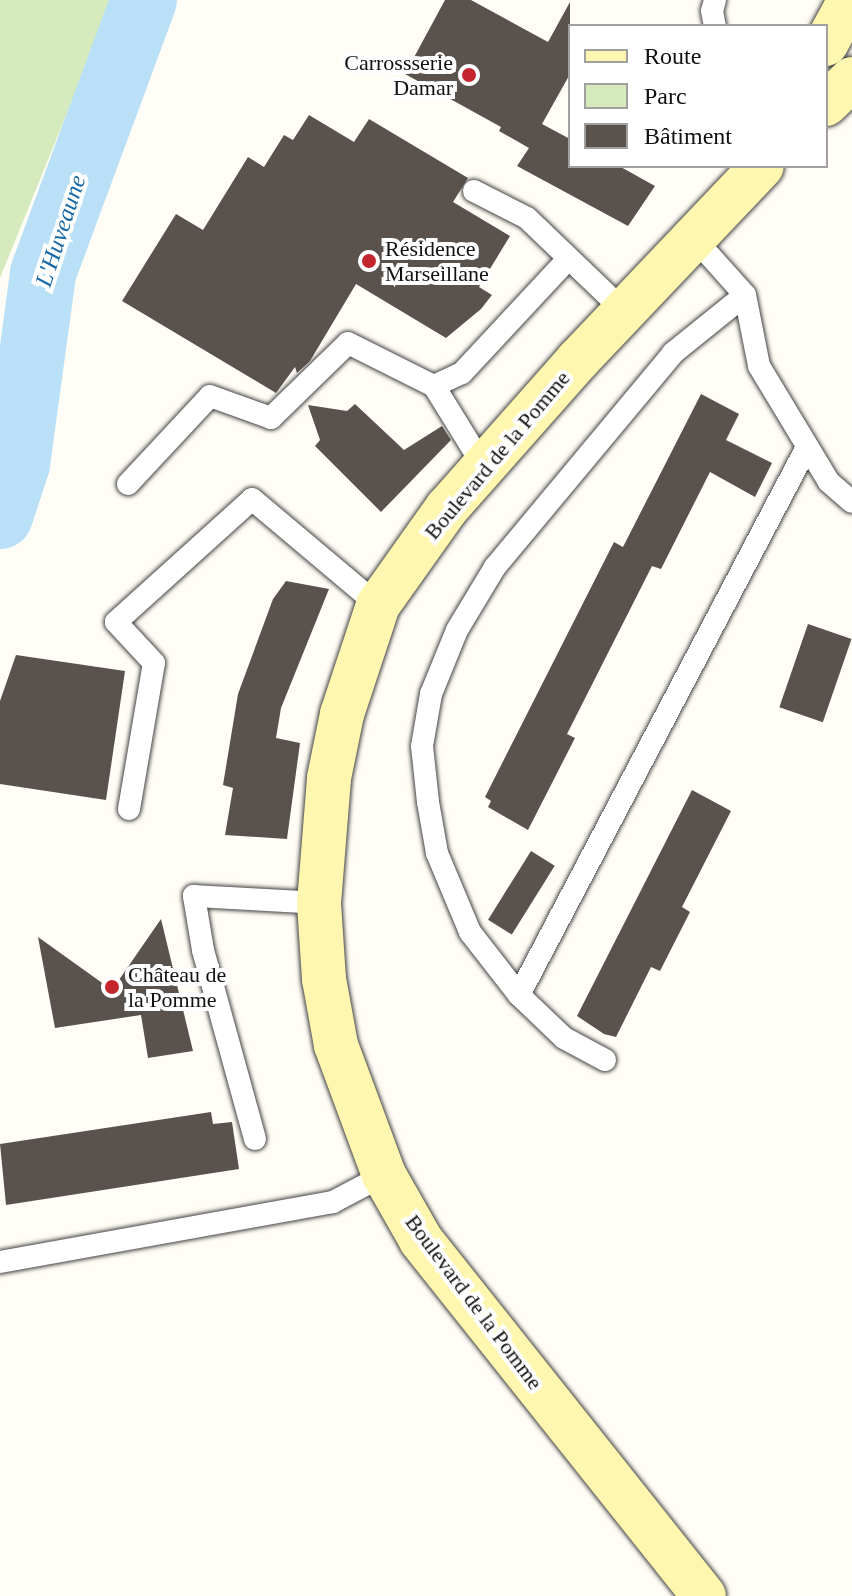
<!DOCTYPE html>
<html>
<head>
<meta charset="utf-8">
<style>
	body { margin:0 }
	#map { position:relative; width:852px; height:1596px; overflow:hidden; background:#fffdf5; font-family:"Times New Roman",serif }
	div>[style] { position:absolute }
	.green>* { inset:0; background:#d5ebbd }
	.river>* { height:66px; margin:-33px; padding:0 33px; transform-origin:33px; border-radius:33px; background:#b9e0f7 }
	.building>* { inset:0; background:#5a524d; transform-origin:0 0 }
	.roads { filter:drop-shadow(0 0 2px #444) drop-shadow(0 0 2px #444) }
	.service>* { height:22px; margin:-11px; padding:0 11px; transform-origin:11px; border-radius:11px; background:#fff }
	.secondary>* { height:44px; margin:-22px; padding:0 22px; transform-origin:22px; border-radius:22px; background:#fff6b0 }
	.dots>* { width:22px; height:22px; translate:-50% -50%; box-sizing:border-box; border:4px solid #fff; border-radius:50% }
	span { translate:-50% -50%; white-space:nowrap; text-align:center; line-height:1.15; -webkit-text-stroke:8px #fff; paint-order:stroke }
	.poi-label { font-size:22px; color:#111 }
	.right { translate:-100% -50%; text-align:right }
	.left { translate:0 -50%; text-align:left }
	.street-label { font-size:22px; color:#111 }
	.water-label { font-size:24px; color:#1768a6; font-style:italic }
	.legend { position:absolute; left:568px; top:24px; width:260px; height:144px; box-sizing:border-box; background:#fff; border:2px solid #a0a0a0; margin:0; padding:10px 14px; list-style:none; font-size:24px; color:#111 }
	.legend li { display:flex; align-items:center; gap:16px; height:40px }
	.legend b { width:40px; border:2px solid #a0a0a0 }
</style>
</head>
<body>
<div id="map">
	<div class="green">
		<i style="clip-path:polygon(0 0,113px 0,0 278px)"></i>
	</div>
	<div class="river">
		<i style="left:0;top:516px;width:55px;rotate:-71.9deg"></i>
		<i style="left:17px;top:464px;width:193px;rotate:-82.2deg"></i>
		<i style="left:43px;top:273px;width:291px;rotate:-69.7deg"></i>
	</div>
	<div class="building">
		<i style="clip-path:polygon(445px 0,471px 0,548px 42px,570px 2px,570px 74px,542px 124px,570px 139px,570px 166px,619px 166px,655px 186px,628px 226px,517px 166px,529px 148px,499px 131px,501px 127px,405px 74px)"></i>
		<i style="clip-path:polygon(309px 115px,354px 142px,369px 119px,468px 178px,453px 202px,510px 236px,479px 287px,492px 295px,481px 309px,446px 338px,356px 284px,310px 361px,297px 373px,295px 367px,276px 393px,122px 301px,176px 214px,203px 230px,248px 157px,264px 167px,284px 135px,293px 140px)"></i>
		<i style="clip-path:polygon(701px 394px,739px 414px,726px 440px,772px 463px,755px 497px,710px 472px,661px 569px,652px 566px,567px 734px,575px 738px,528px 830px,488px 807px,491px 801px,485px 797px,614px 542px,623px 547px)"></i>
		<i style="clip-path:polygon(355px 404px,404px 450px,442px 426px,451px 440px,381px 512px,315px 446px,320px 440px,308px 405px,347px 411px)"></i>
		<i style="clip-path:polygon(286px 581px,329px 589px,281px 708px,276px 738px,300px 743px,287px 839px,225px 835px,233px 788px,223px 785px,238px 694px,273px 599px)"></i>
		<i style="left:808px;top:624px;width:46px;height:88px;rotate:19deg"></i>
		<i style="clip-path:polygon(16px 655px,125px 671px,106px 800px,0 784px,0 701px)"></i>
		<i style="clip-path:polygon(692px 790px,731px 811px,682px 907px,690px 912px,660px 971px,651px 967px,616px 1037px,604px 1034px,577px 1016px)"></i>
		<i style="left:531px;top:851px;width:28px;height:81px;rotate:32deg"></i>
		<i style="clip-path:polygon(161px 919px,193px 1051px,148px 1058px,141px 1015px,55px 1028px,38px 937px,112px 990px)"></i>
		<i style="clip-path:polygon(211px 1112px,213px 1124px,232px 1122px,239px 1169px,6px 1205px,0 1144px)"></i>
	</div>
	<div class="roads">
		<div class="service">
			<i style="left:715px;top:0;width:11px;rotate:105deg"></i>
			<i style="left:712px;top:11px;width:15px;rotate:79deg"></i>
			<i style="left:474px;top:191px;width:59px;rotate:27deg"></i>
			<i style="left:527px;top:218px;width:134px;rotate:43.8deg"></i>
			<i style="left:694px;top:238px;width:76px;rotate:48.2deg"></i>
			<i style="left:745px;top:295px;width:72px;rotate:78.8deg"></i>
			<i style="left:759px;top:366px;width:135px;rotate:58.9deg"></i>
			<i style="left:829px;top:482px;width:30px;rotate:41deg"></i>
			<i style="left:434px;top:386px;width:95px;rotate:58.3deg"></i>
			<i style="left:128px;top:484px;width:120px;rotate:-47deg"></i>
			<i style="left:210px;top:396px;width:65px;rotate:19.8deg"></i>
			<i style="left:271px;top:418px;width:107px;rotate:-44.2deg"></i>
			<i style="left:348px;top:343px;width:96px;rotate:26.6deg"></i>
			<i style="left:434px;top:386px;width:31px;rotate:-25deg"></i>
			<i style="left:462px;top:373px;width:156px;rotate:-47.1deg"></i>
			<i style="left:129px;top:809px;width:148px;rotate:-80.3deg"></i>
			<i style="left:154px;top:663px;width:56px;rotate:-132.8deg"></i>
			<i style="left:116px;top:622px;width:183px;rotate:-42.1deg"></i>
			<i style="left:252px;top:499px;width:165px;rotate:40.1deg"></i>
			<i style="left:519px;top:995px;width:619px;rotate:-62.28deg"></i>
			<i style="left:605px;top:1060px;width:47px;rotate:-151.8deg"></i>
			<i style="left:564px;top:1038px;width:62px;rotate:-136.3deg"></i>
			<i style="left:519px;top:995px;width:80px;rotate:-127.9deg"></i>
			<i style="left:470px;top:932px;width:86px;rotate:-112.7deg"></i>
			<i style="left:437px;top:853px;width:52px;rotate:-100deg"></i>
			<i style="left:428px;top:802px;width:56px;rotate:-96.1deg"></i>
			<i style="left:422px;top:746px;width:53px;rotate:-80.2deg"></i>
			<i style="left:431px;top:694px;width:69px;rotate:-67.9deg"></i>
			<i style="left:457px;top:630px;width:74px;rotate:-58.9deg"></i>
			<i style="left:495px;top:567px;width:278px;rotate:-50.2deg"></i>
			<i style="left:673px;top:353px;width:92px;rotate:-38.9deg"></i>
			<i style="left:255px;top:1139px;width:196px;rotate:-105.4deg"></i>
			<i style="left:203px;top:950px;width:55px;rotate:-99.5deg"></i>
			<i style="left:194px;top:896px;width:125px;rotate:3.2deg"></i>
			<i style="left:0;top:1262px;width:338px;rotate:-10.2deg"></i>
			<i style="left:333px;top:1202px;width:58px;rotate:-27.9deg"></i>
		</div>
		<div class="secondary">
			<i style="left:826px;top:44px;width:50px;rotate:-61.4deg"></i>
			<i style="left:826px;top:104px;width:36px;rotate:-44deg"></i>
			<i style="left:704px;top:1596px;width:455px;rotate:-128.5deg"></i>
			<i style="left:421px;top:1240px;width:75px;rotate:-119.6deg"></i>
			<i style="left:384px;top:1175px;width:139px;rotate:-110.3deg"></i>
			<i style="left:336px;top:1045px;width:67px;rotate:-100.3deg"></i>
			<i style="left:324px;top:979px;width:76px;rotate:-93.8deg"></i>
			<i style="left:319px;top:903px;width:125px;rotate:-85.4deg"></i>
			<i style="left:329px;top:778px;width:65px;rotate:-78.5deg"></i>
			<i style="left:342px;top:714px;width:115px;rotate:-71.7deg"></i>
			<i style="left:378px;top:605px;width:119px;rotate:-54.6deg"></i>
			<i style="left:447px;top:508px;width:198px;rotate:-48.5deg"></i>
			<i style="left:578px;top:360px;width:267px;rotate:-46.5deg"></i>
		</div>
	</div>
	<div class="dots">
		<i style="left:469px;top:75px;background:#c4262e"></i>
		<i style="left:369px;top:261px;background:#c4262e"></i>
		<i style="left:112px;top:987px;background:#c4262e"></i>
	</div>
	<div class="poi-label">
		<span class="right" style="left:453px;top:75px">Carrossserie<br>Damar</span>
		<span class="left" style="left:385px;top:261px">Résidence<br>Marseillane</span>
		<span class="left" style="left:128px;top:987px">Château de<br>la Pomme</span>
	</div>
	<div class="street-label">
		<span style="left:497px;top:455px;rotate:-50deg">Boulevard de la Pomme</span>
		<span style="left:474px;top:1302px;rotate:53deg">Boulevard de la Pomme</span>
	</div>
	<div class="water-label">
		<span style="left:61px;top:231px;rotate:-72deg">L'Huveaune</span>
	</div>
	<ul class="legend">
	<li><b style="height:10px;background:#fff6b0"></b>Route</li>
	<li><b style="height:22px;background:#d5ebbd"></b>Parc</li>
	<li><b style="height:22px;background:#5a524d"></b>Bâtiment</li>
	</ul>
</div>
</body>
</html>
